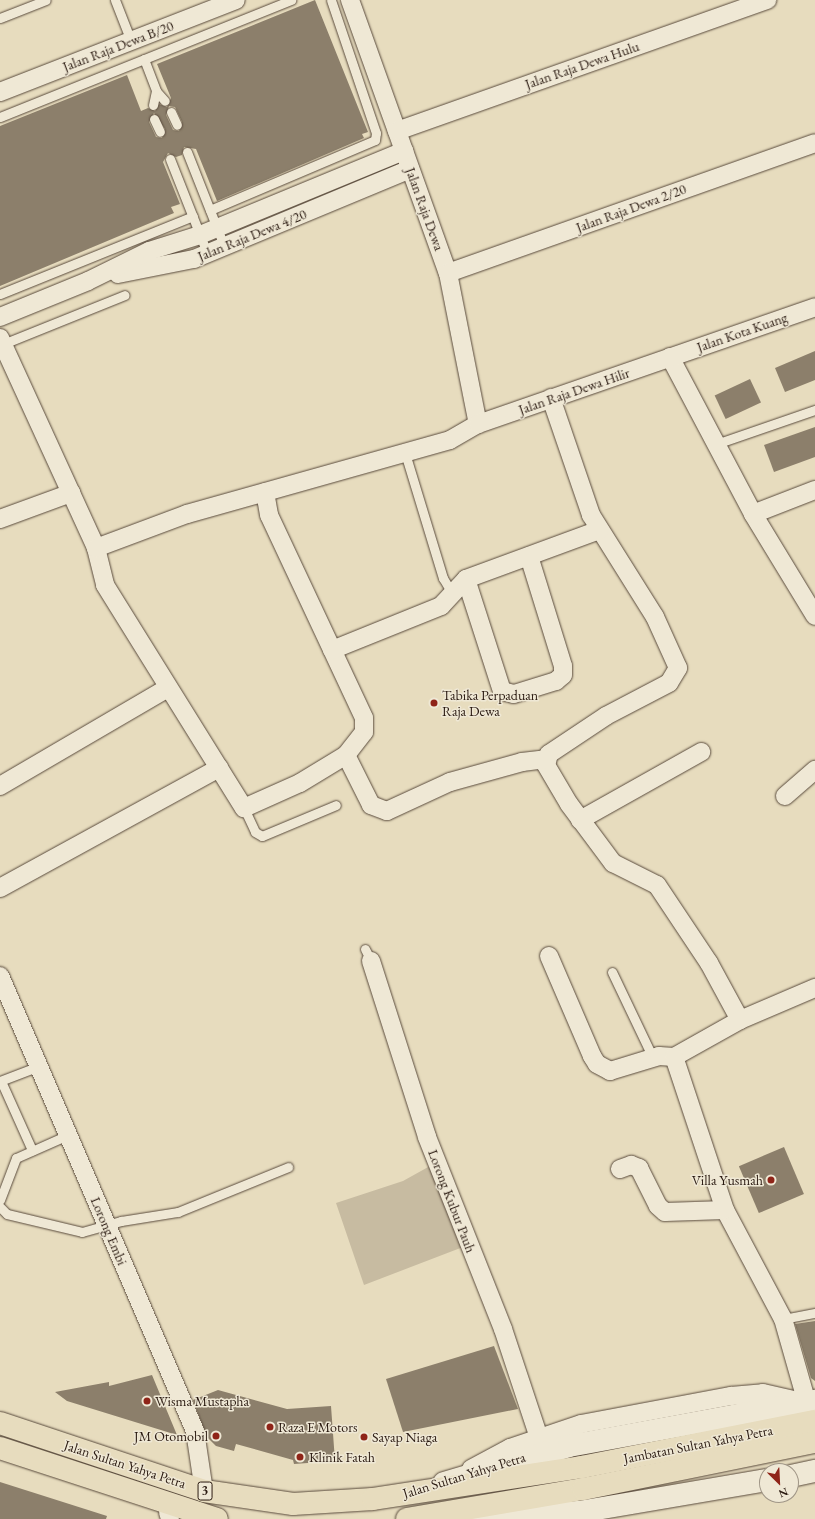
<!DOCTYPE html>
<html>
<head>
<meta charset="utf-8">
<style>
	body { margin:0 }
	#map { position:relative; width:815px; height:1519px; overflow:hidden; background:#e7dcbe; font-family:"EB Garamond",serif }
	div>[style] { position:absolute }
	.green>* { inset:0; background:#c7bba1 }
	.building>* { inset:0; background:#8c7f6b; transform-origin:0 0 }
	.roads { filter:drop-shadow(0 0 1px #594a3c) drop-shadow(0 0 1px #594a3c) }
	.service>* { height:9px; margin:-4.5px; padding:0 4.5px; transform-origin:4.5px; border-radius:4.5px; background:#efe8d5 }
	.minor>* { height:18px; margin:-9px; padding:0 9px; transform-origin:9px; border-radius:9px; background:#efe8d5 }
	.secondary>* { height:22px; margin:-11px; padding:0 11px; transform-origin:11px; border-radius:11px; background:#efe8d5 }
	.trunk>* { height:22px; margin:-11px; padding:0 11px; transform-origin:11px; border-radius:11px; background:#e7dcbe }
	.dots>* { width:11px; height:11px; translate:-50% -50%; box-sizing:border-box; border:2px solid #efe8d5; border-radius:50% }
	span { translate:-50% -50%; white-space:nowrap; text-align:center; line-height:1.15; -webkit-text-stroke:3px #efe8d5; paint-order:stroke }
	.shield-label span { padding:1px 3px; background:#efe8d5; border:1px solid; border-radius:3px; -webkit-text-stroke-width:0 }
	.shield-label { font-size:13px; color:#2a1a11; font-weight:700 }
	.street-label { font-size:14px; color:#2a1a11 }
	.poi-label { font-size:14px; color:#2a1a11 }
	.left { translate:0 -50%; text-align:left }
	.right { translate:-100% -50%; text-align:right }
	.north { position:absolute; left:759px; top:1463px; width:40px; height:40px; box-sizing:border-box; background:#efe8d5; border:1px solid #a09687; border-radius:50%; rotate:156deg; font-size:11px; font-weight:700; line-height:16px; text-align:center; color:#2a1a11 }
	.north::after { content:''; display:block; margin:auto; width:14px; height:18px; background:#8f2418; clip-path:polygon(50% 0,100% 100%,50% 72%,0 100%) }
</style>
</head>
<body>
<div id="map">
	<div class="green">
		<i style="clip-path:polygon(430px 1166px,463px 1247px,364px 1285px,336px 1203px,403px 1181px)"></i>
	</div>
	<div class="building">
		<i style="clip-path:polygon(evenodd,315px 0,368px 132px,362px 134px,364px 138px,217px 201px,196px 149px,184px 147px,182px 155px,176px 157px,168px 153px,163px 162px,180px 204px,171px 207px,174px 213px,0 286px,0 126px,127px 75px,141px 111px,148px 108px,155px 111px,159px 104px,167px 107px,171px 98px,157px 64px,315px 0,169px 106px,175px 107px,182px 122px,179px 131px,173px 130px,166px 115px,169px 106px,315px 0,154px 113px,165px 129px,162px 138px,156px 137px,149px 122px,154px 113px)"></i>
		<i style="clip-path:polygon(815px 351px,815px 380px,785px 392px,775px 368px)"></i>
		<i style="left:750px;top:379px;width:26px;height:39px;rotate:65deg"></i>
		<i style="clip-path:polygon(815px 427px,815px 457px,774px 472px,764px 445px)"></i>
		<i style="left:784px;top:1147px;width:51px;height:49px;rotate:67deg"></i>
		<i style="clip-path:polygon(815px 1321px,815px 1381px,811px 1378px,795px 1324px)"></i>
		<i style="clip-path:polygon(494px 1346px,518px 1409px,403px 1432px,386px 1379px)"></i>
		<i style="clip-path:polygon(152px 1375px,177px 1435px,67px 1401px,55px 1392px,109px 1382px,109px 1386px)"></i>
		<i style="clip-path:polygon(218px 1390px,287px 1409px,331px 1406px,335px 1461px,294px 1464px,293px 1460px,236px 1444px,234px 1451px,216px 1446px,207px 1437px,193px 1400px)"></i>
		<i style="clip-path:polygon(0 1482px,107px 1516px,106px 1519px,0 1519px)"></i>
	</div>
	<div class="roads">
		<div class="service">
			<i style="left:115px;top:0;width:44px;rotate:68.7deg"></i>
			<i style="left:0;top:18px;width:49px;rotate:-21.4deg"></i>
			<i style="left:144px;top:59px;width:34px;rotate:69deg"></i>
			<i style="left:156px;top:91px;width:13px;rotate:48deg"></i>
			<i style="left:153px;top:105px;width:14px;rotate:-78deg"></i>
			<i style="left:171px;top:112px;width:14px;rotate:65deg"></i>
			<i style="left:0;top:117px;width:314px;rotate:-21.9deg"></i>
			<i style="left:154px;top:119px;width:14px;rotate:65deg"></i>
			<i style="left:187px;top:152px;width:101px;rotate:68.5deg"></i>
			<i style="left:170px;top:159px;width:101px;rotate:68.5deg"></i>
			<i style="left:210px;top:210px;width:179px;rotate:-23deg"></i>
			<i style="left:375px;top:140px;width:7px;rotate:-82deg"></i>
			<i style="left:376px;top:133px;width:140px;rotate:-108.7deg"></i>
			<i style="left:0;top:294px;width:208px;rotate:-22deg"></i>
			<i style="left:3px;top:344px;width:131px;rotate:-21.9deg"></i>
			<i style="left:716px;top:444px;width:105px;rotate:-19deg"></i>
			<i style="left:405px;top:453px;width:131px;rotate:73.1deg"></i>
			<i style="left:443px;top:578px;width:17px;rotate:59deg"></i>
			<i style="left:244px;top:808px;width:26px;rotate:65deg"></i>
			<i style="left:255px;top:832px;width:8px;rotate:30deg"></i>
			<i style="left:262px;top:836px;width:80px;rotate:-22.7deg"></i>
			<i style="left:365px;top:949px;width:13px;rotate:63deg"></i>
			<i style="left:612px;top:972px;width:95px;rotate:64.5deg"></i>
			<i style="left:0;top:1081px;width:42px;rotate:-21deg"></i>
			<i style="left:1px;top:1081px;width:76px;rotate:65.8deg"></i>
			<i style="left:0;top:1200px;width:45px;rotate:-69.1deg"></i>
			<i style="left:16px;top:1158px;width:57px;rotate:-23.9deg"></i>
			<i style="left:0;top:1207px;width:10px;rotate:45deg"></i>
			<i style="left:7px;top:1214px;width:77px;rotate:13.5deg"></i>
			<i style="left:82px;top:1232px;width:41px;rotate:-15.8deg"></i>
			<i style="left:121px;top:1221px;width:58px;rotate:-9deg"></i>
			<i style="left:178px;top:1212px;width:119px;rotate:-22.2deg"></i>
			<i style="left:783px;top:1319px;width:33px;rotate:-11deg"></i>
		</div>
		<div class="minor">
			<i style="left:350px;top:0;width:290px;rotate:70.3deg"></i>
			<i style="left:448px;top:273px;width:154px;rotate:78.8deg"></i>
			<i style="left:0;top:92px;width:253px;rotate:-21.3deg"></i>
			<i style="left:397px;top:131px;width:393px;rotate:-19.5deg"></i>
			<i style="left:448px;top:273px;width:389px;rotate:-19.5deg"></i>
			<i style="left:118px;top:274px;width:77px;rotate:-11.2deg"></i>
			<i style="left:194px;top:259px;width:234px;rotate:-22.6deg"></i>
			<i style="left:0;top:317px;width:95px;rotate:-22.2deg"></i>
			<i style="left:88px;top:281px;width:68px;rotate:-26.2deg"></i>
			<i style="left:149px;top:251px;width:53px;rotate:-17.4deg"></i>
			<i style="left:200px;top:235px;width:221px;rotate:-22.4deg"></i>
			<i style="left:0;top:338px;width:231px;rotate:65.4deg"></i>
			<i style="left:96px;top:548px;width:38px;rotate:76deg"></i>
			<i style="left:105px;top:585px;width:263px;rotate:58.1deg"></i>
			<i style="left:244px;top:808px;width:61px;rotate:-24.1deg"></i>
			<i style="left:300px;top:783px;width:54px;rotate:-31.3deg"></i>
			<i style="left:670px;top:357px;width:178px;rotate:62.1deg"></i>
			<i style="left:753px;top:514px;width:119px;rotate:58.7deg"></i>
			<i style="left:551px;top:398px;width:124px;rotate:71.1deg"></i>
			<i style="left:591px;top:515px;width:120px;rotate:57.9deg"></i>
			<i style="left:655px;top:617px;width:56px;rotate:65.7deg"></i>
			<i style="left:678px;top:668px;width:17px;rotate:121deg"></i>
			<i style="left:669px;top:683px;width:71px;rotate:152.4deg"></i>
			<i style="left:606px;top:716px;width:69px;rotate:146.3deg"></i>
			<i style="left:549px;top:754px;width:11px;rotate:105deg"></i>
			<i style="left:546px;top:765px;width:45px;rotate:59.5deg"></i>
			<i style="left:569px;top:804px;width:74px;rotate:53.3deg"></i>
			<i style="left:613px;top:863px;width:49px;rotate:26.6deg"></i>
			<i style="left:657px;top:885px;width:94px;rotate:56.3deg"></i>
			<i style="left:709px;top:963px;width:65px;rotate:61.5deg"></i>
			<i style="left:265px;top:492px;width:23px;rotate:80deg"></i>
			<i style="left:269px;top:515px;width:224px;rotate:64.9deg"></i>
			<i style="left:364px;top:718px;width:14px;rotate:90deg"></i>
			<i style="left:364px;top:732px;width:29px;rotate:128deg"></i>
			<i style="left:346px;top:755px;width:56px;rotate:63.4deg"></i>
			<i style="left:371px;top:805px;width:17px;rotate:21deg"></i>
			<i style="left:387px;top:811px;width:69px;rotate:-24.7deg"></i>
			<i style="left:450px;top:782px;width:75px;rotate:-15.5deg"></i>
			<i style="left:522px;top:762px;width:24px;rotate:-7deg"></i>
			<i style="left:753px;top:514px;width:66px;rotate:-21.2deg"></i>
			<i style="left:0;top:519px;width:76px;rotate:-20.1deg"></i>
			<i style="left:96px;top:548px;width:97px;rotate:-20.5deg"></i>
			<i style="left:187px;top:514px;width:273px;rotate:-15.7deg"></i>
			<i style="left:450px;top:440px;width:32px;rotate:-30deg"></i>
			<i style="left:478px;top:424px;width:357px;rotate:-19.1deg"></i>
			<i style="left:466px;top:579px;width:118px;rotate:72.2deg"></i>
			<i style="left:502px;top:691px;width:12px;rotate:14deg"></i>
			<i style="left:514px;top:694px;width:44px;rotate:-17.2deg"></i>
			<i style="left:556px;top:681px;width:9px;rotate:-41deg"></i>
			<i style="left:563px;top:675px;width:9px;rotate:-90deg"></i>
			<i style="left:563px;top:666px;width:115px;rotate:-107.2deg"></i>
			<i style="left:332px;top:650px;width:118px;rotate:-22deg"></i>
			<i style="left:441px;top:606px;width:37px;rotate:-47deg"></i>
			<i style="left:466px;top:579px;width:142px;rotate:-20.2deg"></i>
			<i style="left:0;top:786px;width:194px;rotate:-30.3deg"></i>
			<i style="left:785px;top:796px;width:40px;rotate:-41deg"></i>
			<i style="left:580px;top:820px;width:139px;rotate:-29.3deg"></i>
			<i style="left:0;top:888px;width:250px;rotate:-28.7deg"></i>
			<i style="left:549px;top:956px;width:109px;rotate:66.7deg"></i>
			<i style="left:592px;top:1056px;width:9px;rotate:58deg"></i>
			<i style="left:597px;top:1064px;width:15px;rotate:28deg"></i>
			<i style="left:610px;top:1071px;width:51px;rotate:-17deg"></i>
			<i style="left:659px;top:1056px;width:15px;rotate:4deg"></i>
			<i style="left:674px;top:1057px;width:76px;rotate:-29.3deg"></i>
			<i style="left:740px;top:1020px;width:82px;rotate:-23.1deg"></i>
			<i style="left:371px;top:961px;width:185px;rotate:72.3deg"></i>
			<i style="left:427px;top:1137px;width:206px;rotate:68.4deg"></i>
			<i style="left:503px;top:1329px;width:115px;rotate:71.7deg"></i>
			<i style="left:0;top:976px;width:495px;rotate:66.8deg"></i>
			<i style="left:195px;top:1431px;width:61px;rotate:81.5deg"></i>
			<i style="left:620px;top:1169px;width:12px;rotate:-20deg"></i>
			<i style="left:631px;top:1165px;width:9px;rotate:21deg"></i>
			<i style="left:639px;top:1168px;width:42px;rotate:63.4deg"></i>
			<i style="left:658px;top:1206px;width:9px;rotate:41deg"></i>
			<i style="left:665px;top:1212px;width:60px;rotate:-1.9deg"></i>
			<i style="left:471px;top:1469px;width:44px;rotate:-28.3deg"></i>
			<i style="left:510px;top:1448px;width:75px;rotate:-18.7deg"></i>
			<i style="left:581px;top:1424px;width:153px;rotate:-10.6deg"></i>
			<i style="left:731px;top:1396px;width:32px;rotate:-5deg"></i>
			<i style="left:763px;top:1393px;width:45px;rotate:12.8deg"></i>
			<i style="left:807px;top:1403px;width:87px;rotate:-105.9deg"></i>
			<i style="left:783px;top:1319px;width:123px;rotate:-118deg"></i>
			<i style="left:725px;top:1210px;width:161px;rotate:-108.4deg"></i>
			<i style="left:168px;top:1512px;width:7px;rotate:74deg"></i>
		</div>
		<div class="secondary">
			<i style="left:791px;top:1476px;width:25px;rotate:-12deg"></i>
			<i style="left:444px;top:1483px;width:130px;rotate:-16.5deg"></i>
			<i style="left:569px;top:1446px;width:250px;rotate:-10.4deg"></i>
			<i style="left:453px;top:1519px;width:126px;rotate:-3.2deg"></i>
			<i style="left:579px;top:1512px;width:191px;rotate:-9.7deg"></i>
		</div>
		<div class="trunk">
			<i style="left:0;top:1423px;width:215px;rotate:18.4deg"></i>
			<i style="left:204px;top:1491px;width:90px;rotate:8.3deg"></i>
			<i style="left:293px;top:1504px;width:80px;rotate:-3.6deg"></i>
			<i style="left:373px;top:1499px;width:211px;rotate:-8.7deg"></i>
			<i style="left:582px;top:1467px;width:237px;rotate:-11.2deg"></i>
			<i style="left:0;top:1448px;width:228px;rotate:18.1deg"></i>
			<i style="left:407px;top:1519px;width:179px;rotate:-9.7deg"></i>
			<i style="left:583px;top:1489px;width:237px;rotate:-11.5deg"></i>
		</div>
	</div>
	<div class="dots">
		<i style="left:434px;top:703px;background:#8f2418"></i>
		<i style="left:771px;top:1180px;background:#8f2418"></i>
		<i style="left:147px;top:1401px;background:#8f2418"></i>
		<i style="left:270px;top:1427px;background:#8f2418"></i>
		<i style="left:216px;top:1436px;background:#8f2418"></i>
		<i style="left:364px;top:1437px;background:#8f2418"></i>
		<i style="left:300px;top:1457px;background:#8f2418"></i>
	</div>
	<div class="shield-label">
		<span style="left:205px;top:1491px">3</span>
	</div>
	<div class="street-label">
		<span style="left:118px;top:46px;rotate:-21deg">Jalan Raja Dewa B/20</span>
		<span style="left:582px;top:65px;rotate:-19deg">Jalan Raja Dewa Hulu</span>
		<span style="left:631px;top:208px;rotate:-20deg">Jalan Raja Dewa 2/20</span>
		<span style="left:425px;top:209px;rotate:70deg">Jalan Raja Dewa</span>
		<span style="left:252px;top:235px;rotate:-22deg">Jalan Raja Dewa 4/20</span>
		<span style="left:742px;top:332px;rotate:-19deg">Jalan Kota Kuang</span>
		<span style="left:574px;top:391px;rotate:-19deg">Jalan Raja Dewa Hilir</span>
		<span style="left:452px;top:1201px;rotate:69deg">Lorong Kubur Pauh</span>
		<span style="left:109px;top:1231px;rotate:67deg">Lorong Embi</span>
		<span style="left:698px;top:1444px;rotate:-11deg">Jambatan Sultan Yahya Petra</span>
		<span style="left:125px;top:1464px;rotate:18deg">Jalan Sultan Yahya Petra</span>
		<span style="left:464px;top:1475px;rotate:-17deg">Jalan Sultan Yahya Petra</span>
	</div>
	<div class="poi-label">
		<span class="left" style="left:442px;top:703px">Tabika Perpaduan<br>Raja Dewa</span>
		<span class="right" style="left:763px;top:1180px">Villa Yusmah</span>
		<span class="left" style="left:155px;top:1401px">Wisma Mustapha</span>
		<span class="left" style="left:278px;top:1427px">Raza E Motors</span>
		<span class="right" style="left:208px;top:1436px">JM Otomobil</span>
		<span class="left" style="left:372px;top:1437px">Sayap Niaga</span>
		<span class="left" style="left:309px;top:1457px">Klinik Fatah</span>
	</div>
	<div class="north">N</div>
</div>
</body>
</html>
